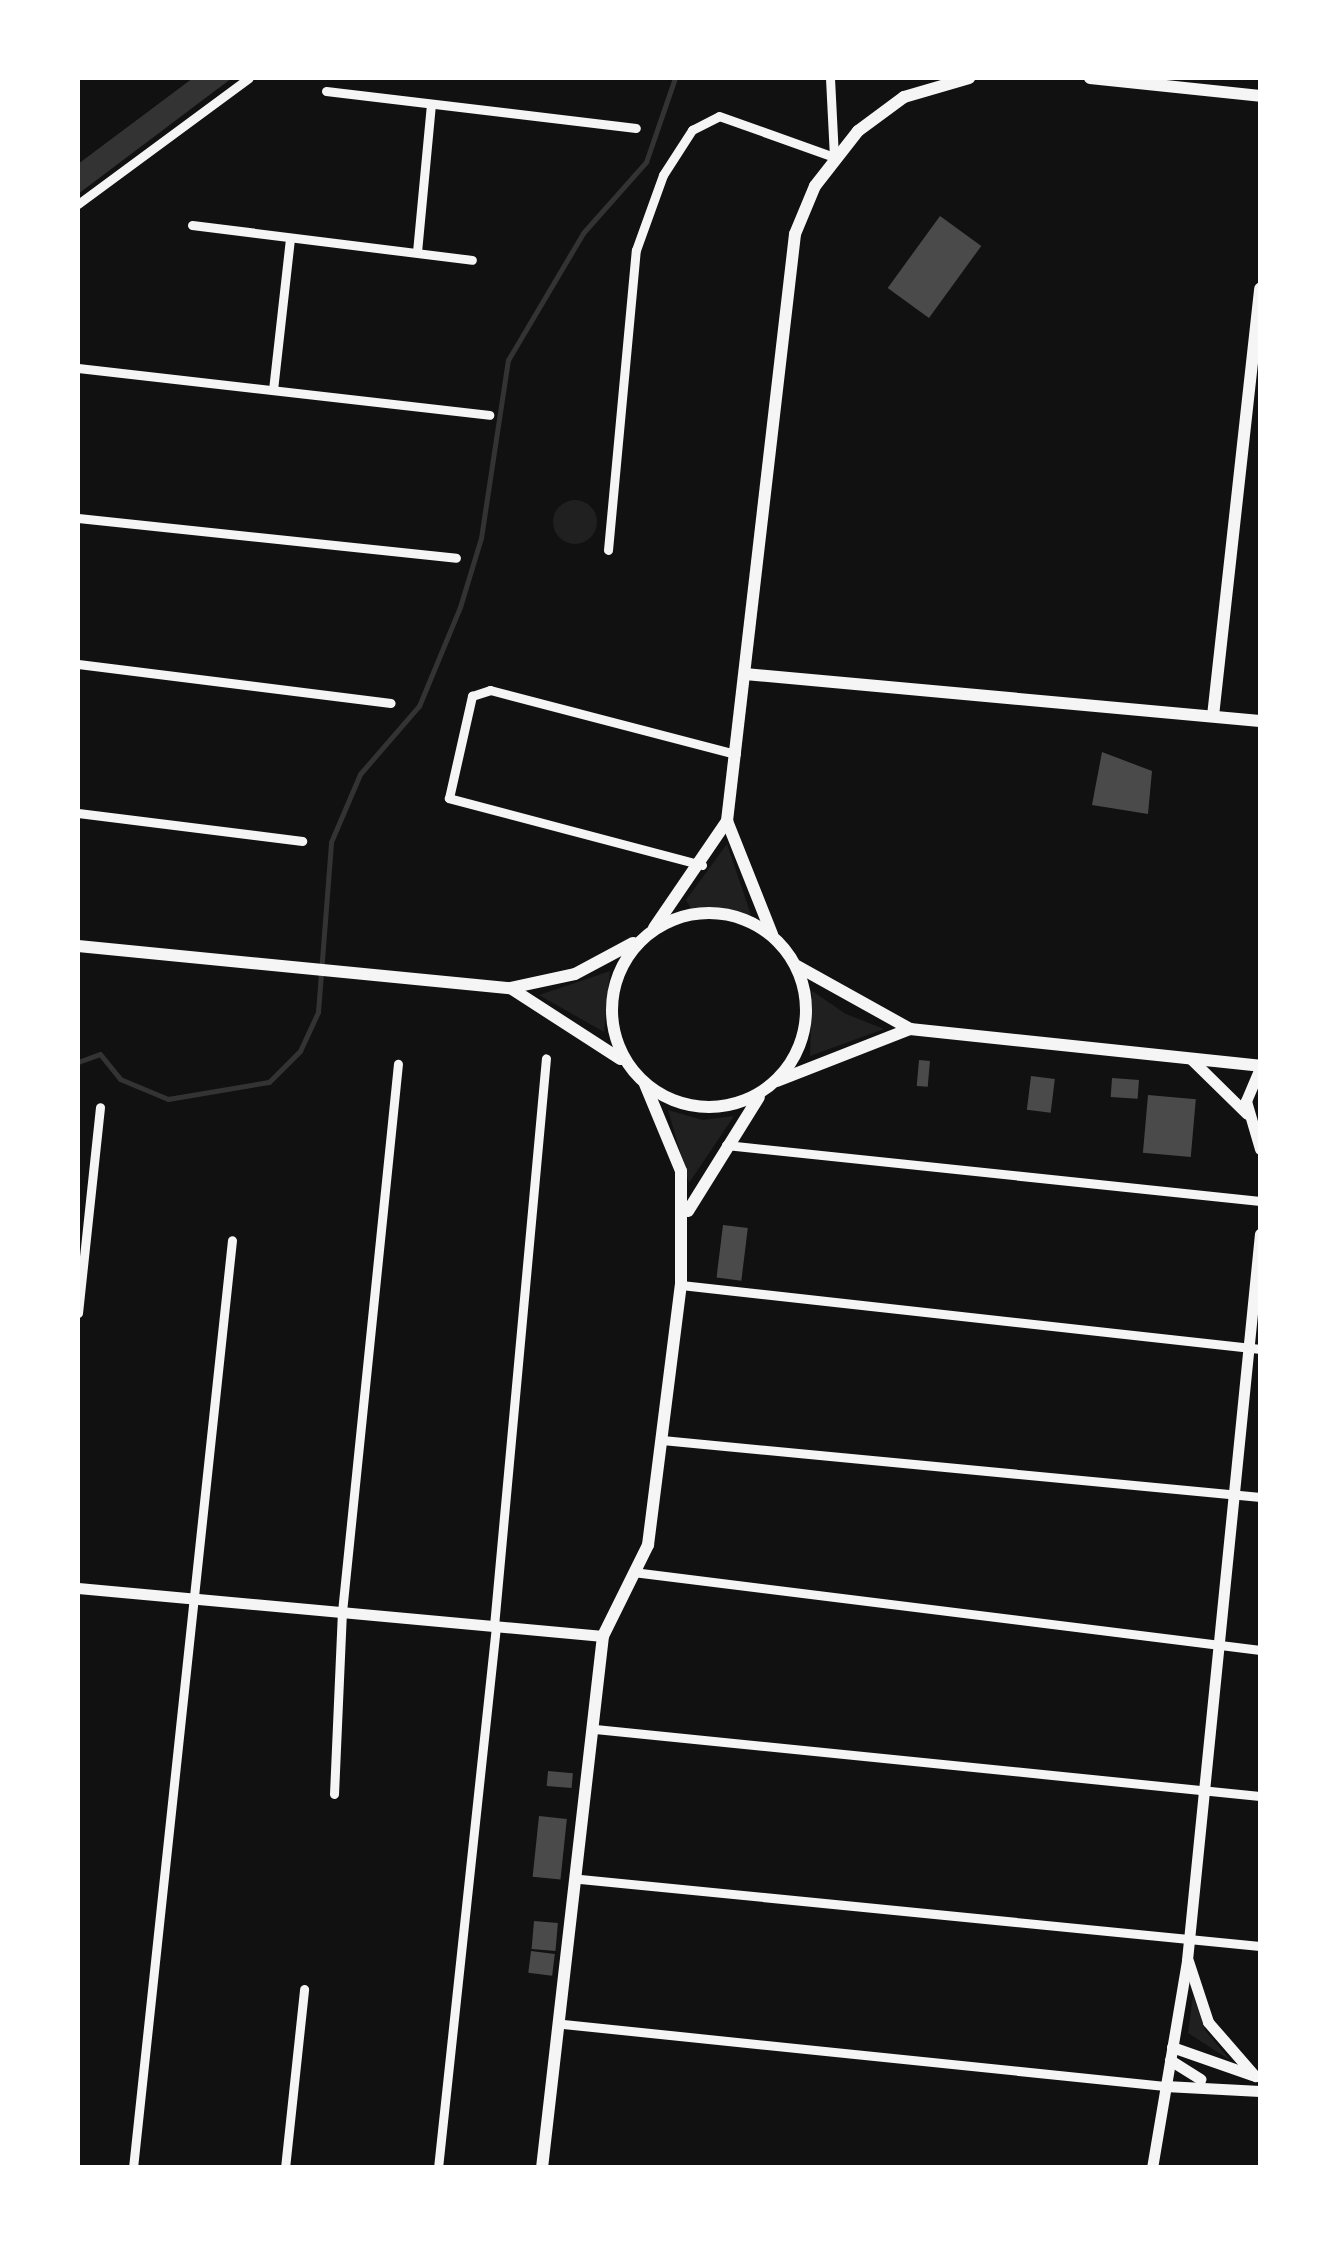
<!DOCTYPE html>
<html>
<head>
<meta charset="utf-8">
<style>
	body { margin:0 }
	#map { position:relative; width:1338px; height:2245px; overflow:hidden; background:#111; font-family:"Roboto Condensed",sans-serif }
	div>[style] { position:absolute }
	.green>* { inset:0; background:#202020 }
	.round { border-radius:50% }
	.water>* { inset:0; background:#333 }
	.stream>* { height:5px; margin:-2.5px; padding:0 2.5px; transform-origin:2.5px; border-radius:2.5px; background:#333 }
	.building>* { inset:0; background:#4a4a4a; transform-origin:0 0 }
	.minor>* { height:9px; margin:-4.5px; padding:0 4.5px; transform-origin:4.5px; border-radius:4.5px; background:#f5f5f5 }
	.tertiary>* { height:11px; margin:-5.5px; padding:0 5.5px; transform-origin:5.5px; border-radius:5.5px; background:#f5f5f5 }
	.secondary>* { height:12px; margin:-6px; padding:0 6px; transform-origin:6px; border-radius:6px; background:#f5f5f5 }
	.secondary>.ring { margin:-6px; padding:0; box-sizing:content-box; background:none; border:12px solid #f5f5f5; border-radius:50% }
	span { translate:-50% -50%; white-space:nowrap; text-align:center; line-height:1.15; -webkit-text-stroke:8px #fff; paint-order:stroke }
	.frame { position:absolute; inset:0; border:80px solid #fff; pointer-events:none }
</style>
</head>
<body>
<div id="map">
	<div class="green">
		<i class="round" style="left:553px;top:500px;width:44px;height:44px"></i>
		<i style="clip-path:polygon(727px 844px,751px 915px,692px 910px,686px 900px)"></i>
		<i style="clip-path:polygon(610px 971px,604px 1032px,539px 995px,569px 985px)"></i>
		<i style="clip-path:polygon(812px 991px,846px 1014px,884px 1029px,810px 1056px)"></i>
		<i style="clip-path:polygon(668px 1110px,703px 1120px,734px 1116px,689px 1183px)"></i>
		<i style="clip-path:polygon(1193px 1996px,1205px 2030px,1230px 2060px,1188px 2033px)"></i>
	</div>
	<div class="water">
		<i style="clip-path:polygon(193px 78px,232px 78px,78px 194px,78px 164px)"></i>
	</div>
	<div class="stream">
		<i style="left:78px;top:1062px;width:23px;rotate:-20deg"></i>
		<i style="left:100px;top:1054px;width:32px;rotate:51deg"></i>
		<i style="left:120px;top:1079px;width:52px;rotate:22.6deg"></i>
		<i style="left:168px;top:1099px;width:102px;rotate:-9.6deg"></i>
		<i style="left:269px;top:1082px;width:44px;rotate:-45deg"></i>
		<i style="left:300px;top:1051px;width:43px;rotate:-65.2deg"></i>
		<i style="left:318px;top:1012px;width:170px;rotate:-85.6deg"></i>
		<i style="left:331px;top:842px;width:74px;rotate:-66.9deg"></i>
		<i style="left:360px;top:774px;width:90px;rotate:-49.1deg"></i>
		<i style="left:419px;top:706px;width:107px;rotate:-67.5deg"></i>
		<i style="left:460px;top:607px;width:72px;rotate:-73.1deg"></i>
		<i style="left:481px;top:538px;width:180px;rotate:-81.4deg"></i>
		<i style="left:508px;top:360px;width:147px;rotate:-59.4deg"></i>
		<i style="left:583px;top:233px;width:95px;rotate:-48.4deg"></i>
		<i style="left:646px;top:162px;width:89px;rotate:-71deg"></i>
	</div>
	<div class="building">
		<i style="left:940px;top:216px;width:51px;height:89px;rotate:36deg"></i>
		<i style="clip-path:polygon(1102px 752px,1152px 771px,1148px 814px,1092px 805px)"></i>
		<i style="left:919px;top:1060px;width:11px;height:26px;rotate:5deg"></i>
		<i style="left:1031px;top:1076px;width:24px;height:34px;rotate:7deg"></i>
		<i style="left:1112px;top:1078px;width:27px;height:19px;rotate:4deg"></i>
		<i style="left:1148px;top:1095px;width:48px;height:58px;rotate:5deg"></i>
		<i style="left:723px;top:1225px;width:25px;height:53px;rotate:7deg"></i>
		<i style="left:548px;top:1771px;width:25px;height:15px;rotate:5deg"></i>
		<i style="left:539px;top:1816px;width:28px;height:61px;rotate:6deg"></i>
		<i style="left:534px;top:1921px;width:24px;height:28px;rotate:5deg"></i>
		<i style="left:531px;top:1951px;width:24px;height:22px;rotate:7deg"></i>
	</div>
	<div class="minor">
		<i style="left:830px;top:78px;width:79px;rotate:87.1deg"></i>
		<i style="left:326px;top:91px;width:312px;rotate:6.8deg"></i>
		<i style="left:78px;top:204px;width:212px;rotate:-36.4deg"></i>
		<i style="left:192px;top:225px;width:282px;rotate:7.1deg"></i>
		<i style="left:417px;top:252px;width:148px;rotate:-84.6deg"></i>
		<i style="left:78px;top:368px;width:414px;rotate:6.5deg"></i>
		<i style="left:273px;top:390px;width:153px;rotate:-83.6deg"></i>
		<i style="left:78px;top:518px;width:380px;rotate:6deg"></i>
		<i style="left:608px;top:550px;width:301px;rotate:-84.7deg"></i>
		<i style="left:636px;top:250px;width:80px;rotate:-70.2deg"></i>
		<i style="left:663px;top:175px;width:54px;rotate:-57.2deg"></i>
		<i style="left:692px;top:130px;width:30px;rotate:-27deg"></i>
		<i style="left:719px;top:116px;width:122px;rotate:19.6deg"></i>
		<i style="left:78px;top:664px;width:315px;rotate:7.1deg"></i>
		<i style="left:78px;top:813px;width:226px;rotate:7.1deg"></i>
		<i style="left:702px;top:865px;width:262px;rotate:-165.2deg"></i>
		<i style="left:449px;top:798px;width:105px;rotate:-77.3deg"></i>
		<i style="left:472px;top:696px;width:19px;rotate:-18deg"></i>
		<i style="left:490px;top:690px;width:254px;rotate:14.6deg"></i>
		<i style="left:726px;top:1145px;width:537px;rotate:5.99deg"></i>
		<i style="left:681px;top:1285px;width:583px;rotate:6.31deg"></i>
		<i style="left:78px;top:1313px;width:207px;rotate:-83.9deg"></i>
		<i style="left:662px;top:1440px;width:601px;rotate:5.44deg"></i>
		<i style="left:633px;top:1572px;width:632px;rotate:7.09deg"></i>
		<i style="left:494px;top:1626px;width:570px;rotate:-84.77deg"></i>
		<i style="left:595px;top:1729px;width:668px;rotate:5.75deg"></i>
		<i style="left:334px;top:1794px;width:182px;rotate:-87.5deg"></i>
		<i style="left:342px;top:1612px;width:551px;rotate:-84.17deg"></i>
		<i style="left:580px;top:1879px;width:683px;rotate:5.63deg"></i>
		<i style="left:563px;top:2024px;width:605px;rotate:5.88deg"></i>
		<i style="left:133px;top:2168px;width:933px;rotate:-83.91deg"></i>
		<i style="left:285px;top:2168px;width:180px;rotate:-83.9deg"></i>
		<i style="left:438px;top:2168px;width:545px;rotate:-83.89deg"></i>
	</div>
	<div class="tertiary">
		<i style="left:1191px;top:1059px;width:78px;rotate:44.5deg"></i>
		<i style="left:1260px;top:1068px;width:36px;rotate:113deg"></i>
		<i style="left:1246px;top:1101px;width:50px;rotate:73.7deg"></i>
		<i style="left:78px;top:1588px;width:527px;rotate:5.22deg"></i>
		<i style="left:1188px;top:1961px;width:64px;rotate:71.8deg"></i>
		<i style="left:1208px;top:2022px;width:72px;rotate:49deg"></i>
		<i style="left:1172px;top:2047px;width:85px;rotate:19.3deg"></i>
		<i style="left:1170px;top:2060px;width:36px;rotate:32deg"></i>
		<i style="left:1165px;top:2086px;width:95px;rotate:3deg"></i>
		<i style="left:1152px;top:2168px;width:211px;rotate:-80.4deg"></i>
		<i style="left:1187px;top:1960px;width:730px;rotate:-84.26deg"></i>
	</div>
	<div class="secondary">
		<i style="left:1090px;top:78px;width:171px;rotate:6deg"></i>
		<i style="left:745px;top:674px;width:517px;rotate:5.21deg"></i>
		<i style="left:1213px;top:716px;width:430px;rotate:-83.7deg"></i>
		<i style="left:727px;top:821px;width:122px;rotate:68.3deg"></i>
		<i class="ring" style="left:612px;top:913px;width:182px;height:182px"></i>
		<i style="left:654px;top:928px;width:130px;rotate:-55.7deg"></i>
		<i style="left:727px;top:821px;width:591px;rotate:-83.39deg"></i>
		<i style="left:795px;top:234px;width:52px;rotate:-67.4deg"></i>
		<i style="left:815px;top:186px;width:70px;rotate:-52deg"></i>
		<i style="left:858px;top:131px;width:57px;rotate:-36.5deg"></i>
		<i style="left:904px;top:97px;width:68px;rotate:-16.3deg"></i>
		<i style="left:78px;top:946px;width:434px;rotate:5.6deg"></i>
		<i style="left:510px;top:988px;width:66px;rotate:-12.2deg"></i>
		<i style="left:575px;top:974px;width:66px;rotate:-28.1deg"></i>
		<i style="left:797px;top:966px;width:129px;rotate:29.1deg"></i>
		<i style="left:910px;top:1029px;width:352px;rotate:6deg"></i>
		<i style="left:512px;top:989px;width:129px;rotate:32.9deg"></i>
		<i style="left:777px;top:1081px;width:143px;rotate:-21.4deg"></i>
		<i style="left:688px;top:1211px;width:134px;rotate:-58.1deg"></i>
		<i style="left:542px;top:2168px;width:535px;rotate:-83.46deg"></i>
		<i style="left:603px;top:1636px;width:102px;rotate:-63.7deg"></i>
		<i style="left:648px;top:1545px;width:262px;rotate:-82.8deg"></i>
		<i style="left:681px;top:1285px;width:114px;rotate:-90deg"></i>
		<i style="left:681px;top:1171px;width:94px;rotate:-112.5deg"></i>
	</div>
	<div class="frame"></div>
</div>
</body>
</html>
